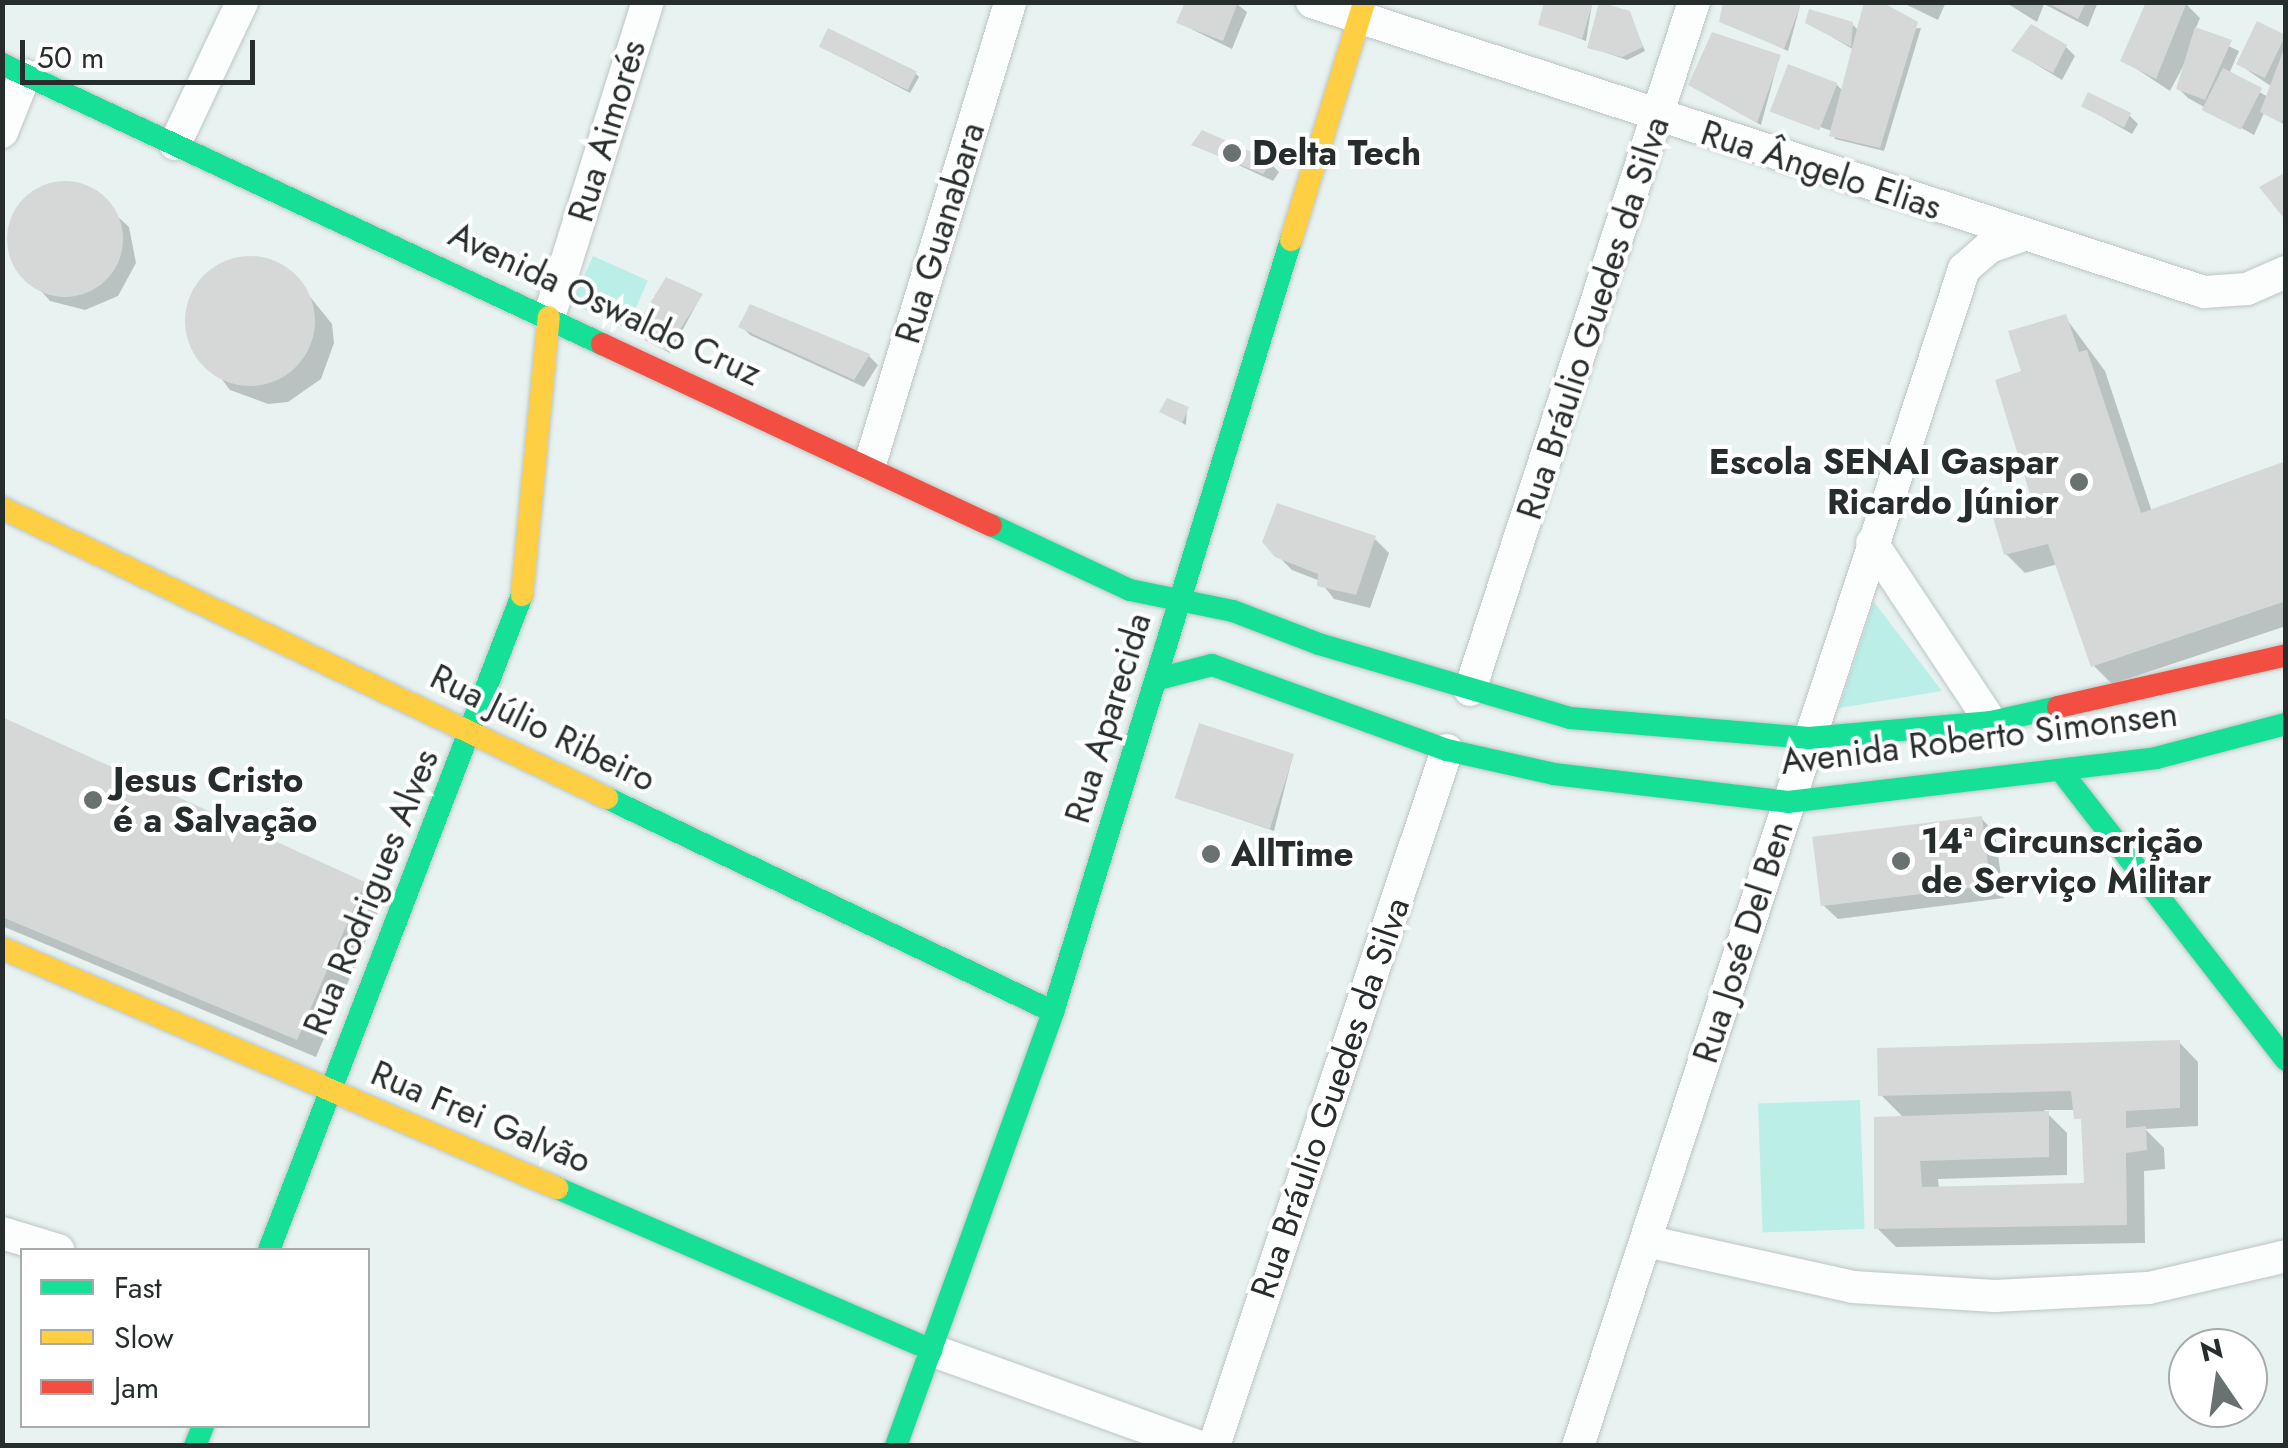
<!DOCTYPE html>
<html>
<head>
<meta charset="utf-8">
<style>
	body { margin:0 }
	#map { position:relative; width:2288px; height:1448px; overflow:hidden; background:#e8f3f1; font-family:Jost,sans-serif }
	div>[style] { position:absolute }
	.green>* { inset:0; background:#baeee7; transform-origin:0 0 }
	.shadow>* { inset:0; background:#0003 }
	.building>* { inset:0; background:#d6d8d7; transform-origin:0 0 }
	.round { border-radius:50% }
	.roads { filter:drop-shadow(0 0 2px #bdc5c3) drop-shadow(0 0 2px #bdc5c3) }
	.street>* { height:32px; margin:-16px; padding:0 16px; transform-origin:16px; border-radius:16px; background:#fcfdfd }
	.fast>* { height:22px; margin:-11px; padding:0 11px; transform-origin:11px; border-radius:11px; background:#16e098 }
	.slow>* { height:22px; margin:-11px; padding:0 11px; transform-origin:11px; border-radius:11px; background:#ffcf43 }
	.jam>* { height:22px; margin:-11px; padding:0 11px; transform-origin:11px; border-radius:11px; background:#f24e42 }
	.dots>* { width:28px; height:28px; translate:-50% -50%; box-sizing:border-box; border:5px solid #fff; border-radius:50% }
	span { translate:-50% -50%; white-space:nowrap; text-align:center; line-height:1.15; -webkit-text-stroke:8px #fff; paint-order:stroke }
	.street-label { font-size:35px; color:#262d2c }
	.poi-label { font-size:35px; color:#262d2c; font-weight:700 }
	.left { translate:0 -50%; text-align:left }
	.right { translate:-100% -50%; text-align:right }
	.frame { position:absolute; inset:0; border:5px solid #262d2c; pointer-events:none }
	.legend { position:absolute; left:20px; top:1248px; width:350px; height:180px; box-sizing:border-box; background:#fff; border:2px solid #a8abab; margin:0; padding:12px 18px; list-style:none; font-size:30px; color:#262d2c }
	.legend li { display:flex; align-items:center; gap:20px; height:50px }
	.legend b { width:50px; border:2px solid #a8abab }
	.north { position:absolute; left:2168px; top:1328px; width:100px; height:100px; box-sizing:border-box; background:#fff; border:2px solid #a8abab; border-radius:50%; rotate:347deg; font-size:28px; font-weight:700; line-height:40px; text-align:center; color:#262d2c }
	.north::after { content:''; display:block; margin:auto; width:35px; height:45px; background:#6a7271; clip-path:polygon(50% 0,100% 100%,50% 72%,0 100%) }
	.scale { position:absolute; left:20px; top:40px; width:235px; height:45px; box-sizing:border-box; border:5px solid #262d2c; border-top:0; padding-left:12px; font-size:30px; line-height:35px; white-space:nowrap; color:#262d2c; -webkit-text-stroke:8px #fff; paint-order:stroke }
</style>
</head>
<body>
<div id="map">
	<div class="green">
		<i style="left:593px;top:256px;width:60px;height:52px;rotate:24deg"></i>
		<i style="clip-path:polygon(1874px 602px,1942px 691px,1839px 708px)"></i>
		<i style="left:1860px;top:1100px;width:129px;height:102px;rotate:88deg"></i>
	</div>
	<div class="shadow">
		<i style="clip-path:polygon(1234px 2px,1247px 12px,1232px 49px,1179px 23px)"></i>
		<i style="clip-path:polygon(1901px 2px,1946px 2px,1938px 20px)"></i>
		<i style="clip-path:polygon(2005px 2px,2098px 2px,2088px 27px,2044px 4px,2037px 22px)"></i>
		<i style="clip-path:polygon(1592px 4px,1586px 41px,1541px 24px)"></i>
		<i style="clip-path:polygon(2186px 4px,2200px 18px,2195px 30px,2239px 51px,2229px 74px,2268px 97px,2272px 87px,2240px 65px,2259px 24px,2286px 37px,2286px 125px,2264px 113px,2254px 135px,2188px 98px,2179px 89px,2191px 51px,2170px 91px,2123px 60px)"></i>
		<i style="clip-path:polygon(1800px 6px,1788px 51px,1722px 21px)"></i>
		<i style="clip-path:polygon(1629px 13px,1645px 51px,1627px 60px,1590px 47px)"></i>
		<i style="clip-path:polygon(1807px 22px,1852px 24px,1859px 31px,1921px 28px,1884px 151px,1835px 139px,1832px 131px,1775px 112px,1837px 85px,1843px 91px,1854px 50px)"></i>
		<i style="clip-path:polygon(822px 47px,915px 73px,919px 77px,910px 93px)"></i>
		<i style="clip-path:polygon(2066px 47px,2075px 56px,2062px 80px,2014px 51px)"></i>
		<i style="clip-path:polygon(1779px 58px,1761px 125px,1695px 88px)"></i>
		<i style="clip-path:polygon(2085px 107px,2129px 115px,2138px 124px,2132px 134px)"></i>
		<i style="clip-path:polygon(1195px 145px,1270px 163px,1279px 172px,1273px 181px)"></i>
		<i style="clip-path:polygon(68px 183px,86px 187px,129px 227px,136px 263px,118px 296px,85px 310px,50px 301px,12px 258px,12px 222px,33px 194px)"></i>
		<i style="clip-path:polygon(254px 258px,290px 272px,332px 324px,334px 343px,321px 379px,288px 402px,268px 404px,230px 390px,189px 336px,192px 297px,203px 280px,235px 260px)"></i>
		<i style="clip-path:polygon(701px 296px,670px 353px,639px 337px)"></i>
		<i style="clip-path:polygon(751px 308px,869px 356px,878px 365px,864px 387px,750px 335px,741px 326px)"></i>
		<i style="clip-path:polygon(2065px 317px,2105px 371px,2152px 512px,2286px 463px,2286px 626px,2112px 684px,2093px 665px,2058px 564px,2025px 573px,2006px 554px,2036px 505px,2024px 373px)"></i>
		<i style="clip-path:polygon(1187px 409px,1186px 425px,1162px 412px)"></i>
		<i style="clip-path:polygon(1374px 538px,1389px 553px,1370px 608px,1334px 599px,1320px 581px,1292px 570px,1277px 555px)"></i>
		<i style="clip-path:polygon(2px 720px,363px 884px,382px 903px,316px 1057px,2px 926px)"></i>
		<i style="clip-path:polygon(1293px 755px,1274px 831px,1177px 798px)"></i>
		<i style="clip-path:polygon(1981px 818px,1995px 833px,2004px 898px,1838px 919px,1823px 905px)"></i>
		<i style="clip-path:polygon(evenodd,2179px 1042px,2198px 1062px,2198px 1126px,2145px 1129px,2164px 1148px,2165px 1169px,2144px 1171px,2145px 1243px,1896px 1247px,1877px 1228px,1904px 1118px,1881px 1095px,2179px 1042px,2044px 1110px,2076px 1110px,2084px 1125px,2086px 1186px,1939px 1189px,1938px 1179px,2067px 1175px,2067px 1133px,2044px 1110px)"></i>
	</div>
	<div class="building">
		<i style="clip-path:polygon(1185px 2px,1238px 2px,1223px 41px,1176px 23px)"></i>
		<i style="clip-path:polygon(1544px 2px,1593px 2px,1582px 39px,1538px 25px)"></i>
		<i style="clip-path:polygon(1599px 2px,1630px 11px,1643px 47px,1622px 57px,1587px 48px)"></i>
		<i style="clip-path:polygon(1723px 2px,1796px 2px,1801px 4px,1784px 49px,1719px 22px)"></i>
		<i style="clip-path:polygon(1864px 2px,1882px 2px,1918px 22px,1880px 148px,1829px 136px)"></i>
		<i style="clip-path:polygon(2046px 2px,2086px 2px,2078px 19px)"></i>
		<i style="clip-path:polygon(2146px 2px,2187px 2px,2156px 79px,2120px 61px)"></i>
		<i style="clip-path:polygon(1809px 9px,1853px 22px,1851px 47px,1805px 23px)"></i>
		<i style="left:2257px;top:21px;width:32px;height:48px;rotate:26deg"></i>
		<i style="clip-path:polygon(2031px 24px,2067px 45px,2053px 73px,2011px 51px)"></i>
		<i style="clip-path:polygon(2195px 27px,2232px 40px,2205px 100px,2176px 89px)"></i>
		<i style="left:828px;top:28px;width:99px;height:21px;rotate:26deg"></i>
		<i style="clip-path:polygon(1712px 32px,1781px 55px,1757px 123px,1688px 85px)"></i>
		<i style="clip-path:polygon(2285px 46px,2286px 115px,2281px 123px,2260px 112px)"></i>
		<i style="left:1788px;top:64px;width:53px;height:51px;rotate:21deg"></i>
		<i style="left:2223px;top:68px;width:44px;height:47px;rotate:27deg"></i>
		<i style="left:2088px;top:92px;width:48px;height:16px;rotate:26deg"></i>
		<i style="clip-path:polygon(1202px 130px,1272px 161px,1263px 174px,1191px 145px)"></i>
		<i style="clip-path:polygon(2286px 172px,2286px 221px,2259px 187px)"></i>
		<i class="round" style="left:7px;top:181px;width:116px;height:116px"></i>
		<i class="round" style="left:185px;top:256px;width:130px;height:130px"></i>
		<i style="clip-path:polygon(666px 277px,703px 294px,666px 351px,632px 333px)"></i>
		<i style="clip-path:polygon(750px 304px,870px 354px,854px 380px,738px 327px)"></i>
		<i style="clip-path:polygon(2066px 314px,2079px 352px,2087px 350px,2141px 513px,2286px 461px,2286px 601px,2091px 667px,2048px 544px,2004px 555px,1992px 514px,2033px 504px,1995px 380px,2021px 371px,2008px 331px)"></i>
		<i style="clip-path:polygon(1167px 398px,1189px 407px,1182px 423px,1159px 412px)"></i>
		<i style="clip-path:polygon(1277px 503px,1376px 536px,1356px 595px,1317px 586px,1318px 574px,1275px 557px,1262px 542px)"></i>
		<i style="clip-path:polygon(2px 717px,365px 882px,297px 1040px,2px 917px)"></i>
		<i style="left:1199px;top:723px;width:100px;height:79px;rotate:18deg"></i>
		<i style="left:1982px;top:816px;width:70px;height:171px;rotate:83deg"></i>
		<i style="clip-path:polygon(2180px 1040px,2180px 1108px,2126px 1111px,2126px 1128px,2146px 1126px,2147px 1150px,2126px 1153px,2127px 1225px,1874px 1229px,1874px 1117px,2049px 1111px,2049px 1157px,1920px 1161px,1922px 1187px,2084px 1183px,2081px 1119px,2074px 1119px,2071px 1091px,1878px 1096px,1877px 1048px)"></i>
	</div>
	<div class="roads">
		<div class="street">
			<i style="left:1312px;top:2px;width:938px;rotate:18.01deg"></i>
			<i style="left:2204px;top:292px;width:43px;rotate:-4deg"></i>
			<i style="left:2247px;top:289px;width:43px;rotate:-23.6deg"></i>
			<i style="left:2px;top:132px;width:61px;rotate:-68deg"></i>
			<i style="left:175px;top:144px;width:157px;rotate:-64.7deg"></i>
			<i style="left:549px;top:317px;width:330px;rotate:-72.6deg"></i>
			<i style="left:870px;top:464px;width:483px;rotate:-73.1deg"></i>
			<i style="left:1872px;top:543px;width:215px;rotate:56.4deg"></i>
			<i style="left:1470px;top:690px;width:724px;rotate:-71.97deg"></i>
			<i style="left:2px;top:1233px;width:59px;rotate:16.9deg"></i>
			<i style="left:1646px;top:1241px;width:212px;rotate:12.5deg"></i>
			<i style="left:1853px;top:1287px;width:142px;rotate:3.6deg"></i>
			<i style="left:1995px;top:1296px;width:154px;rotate:-3deg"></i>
			<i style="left:2149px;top:1288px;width:141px;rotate:-13.1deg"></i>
			<i style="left:931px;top:1350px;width:283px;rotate:19.8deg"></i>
			<i style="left:1214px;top:1446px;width:734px;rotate:-71.49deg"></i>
			<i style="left:1578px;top:1446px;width:1239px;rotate:-71.84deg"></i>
			<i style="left:1964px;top:269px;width:33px;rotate:-41deg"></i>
			<i style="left:1989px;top:247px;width:34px;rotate:-19deg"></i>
		</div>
		<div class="fast">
			<i style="left:2px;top:64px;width:662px;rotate:25.02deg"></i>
			<i style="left:991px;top:525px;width:153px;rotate:25.1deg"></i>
			<i style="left:1130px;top:590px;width:105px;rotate:11.5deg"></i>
			<i style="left:1233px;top:611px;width:92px;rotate:21deg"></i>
			<i style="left:1319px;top:644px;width:262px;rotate:16.4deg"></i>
			<i style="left:1570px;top:718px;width:240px;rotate:4.8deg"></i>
			<i style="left:1809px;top:738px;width:183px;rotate:-5deg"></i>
			<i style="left:1991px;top:722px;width:69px;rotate:-12.6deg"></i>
			<i style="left:1158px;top:679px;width:56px;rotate:-14.5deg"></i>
			<i style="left:1212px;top:665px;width:250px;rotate:19.9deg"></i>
			<i style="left:1447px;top:750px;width:110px;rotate:12.6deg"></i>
			<i style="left:1554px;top:774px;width:236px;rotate:6.8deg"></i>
			<i style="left:1788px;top:802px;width:371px;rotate:-6.8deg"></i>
			<i style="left:2156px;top:758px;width:134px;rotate:-14.7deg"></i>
			<i style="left:2061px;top:771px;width:366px;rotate:52.1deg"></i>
			<i style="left:607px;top:798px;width:495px;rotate:25.6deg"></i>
			<i style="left:557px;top:1188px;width:408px;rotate:23.4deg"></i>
			<i style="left:269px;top:1250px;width:702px;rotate:-68.88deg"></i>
			<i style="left:195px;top:1446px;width:22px;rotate:-68deg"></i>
			<i style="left:896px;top:1446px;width:462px;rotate:-70.1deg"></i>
			<i style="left:1053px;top:1012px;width:808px;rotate:-72.87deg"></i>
		</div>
		<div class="slow">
			<i style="left:1291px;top:240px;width:249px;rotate:-72.9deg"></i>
			<i style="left:2px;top:508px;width:671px;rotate:25.61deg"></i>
			<i style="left:522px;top:595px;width:279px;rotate:-84.5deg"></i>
			<i style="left:2px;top:948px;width:605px;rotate:23.39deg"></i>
		</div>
		<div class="jam">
			<i style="left:602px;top:344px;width:429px;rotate:25deg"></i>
			<i style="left:2058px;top:707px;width:234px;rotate:-12.8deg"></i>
		</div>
	</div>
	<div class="dots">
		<i style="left:1232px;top:153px;background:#6a7271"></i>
		<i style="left:2079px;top:482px;background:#6a7271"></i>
		<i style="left:93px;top:800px;background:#6a7271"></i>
		<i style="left:1211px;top:854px;background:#6a7271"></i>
		<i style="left:1901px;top:861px;background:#6a7271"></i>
	</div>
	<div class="street-label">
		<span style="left:607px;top:131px;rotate:-73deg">Rua Aimorés</span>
		<span style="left:1821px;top:170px;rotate:18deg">Rua Ângelo Elias</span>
		<span style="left:940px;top:233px;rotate:-73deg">Rua Guanabara</span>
		<span style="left:605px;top:304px;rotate:25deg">Avenida Oswaldo Cruz</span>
		<span style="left:1593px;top:318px;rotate:-72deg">Rua Bráulio Guedes da Silva</span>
		<span style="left:1108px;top:718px;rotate:-73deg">Rua Aparecida</span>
		<span style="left:543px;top:728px;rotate:26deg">Rua Júlio Ribeiro</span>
		<span style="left:1979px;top:738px;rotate:-7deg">Avenida Roberto Simonsen</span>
		<span style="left:371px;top:892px;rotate:-68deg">Rua Rodrigues Alves</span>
		<span style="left:1743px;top:942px;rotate:-72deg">Rua José Del Ben</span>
		<span style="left:1330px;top:1098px;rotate:-71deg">Rua Bráulio Guedes da Silva</span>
		<span style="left:481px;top:1117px;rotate:23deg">Rua Frei Galvão</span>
	</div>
	<div class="poi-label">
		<span class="left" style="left:1252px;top:153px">Delta Tech</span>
		<span class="right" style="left:2059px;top:482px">Escola SENAI Gaspar<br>Ricardo Júnior</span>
		<span class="left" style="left:113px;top:800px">Jesus Cristo<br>é a Salvação</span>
		<span class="left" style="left:1921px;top:861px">14ª Circunscrição<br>de Serviço Militar</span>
		<span class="left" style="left:1231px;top:854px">AllTime</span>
	</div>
	<div class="frame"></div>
	<ul class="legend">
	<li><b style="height:12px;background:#16e098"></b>Fast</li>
	<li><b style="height:12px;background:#ffcf43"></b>Slow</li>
	<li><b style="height:12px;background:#f24e42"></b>Jam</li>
	</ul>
	<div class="north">N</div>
	<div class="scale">50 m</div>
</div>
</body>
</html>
